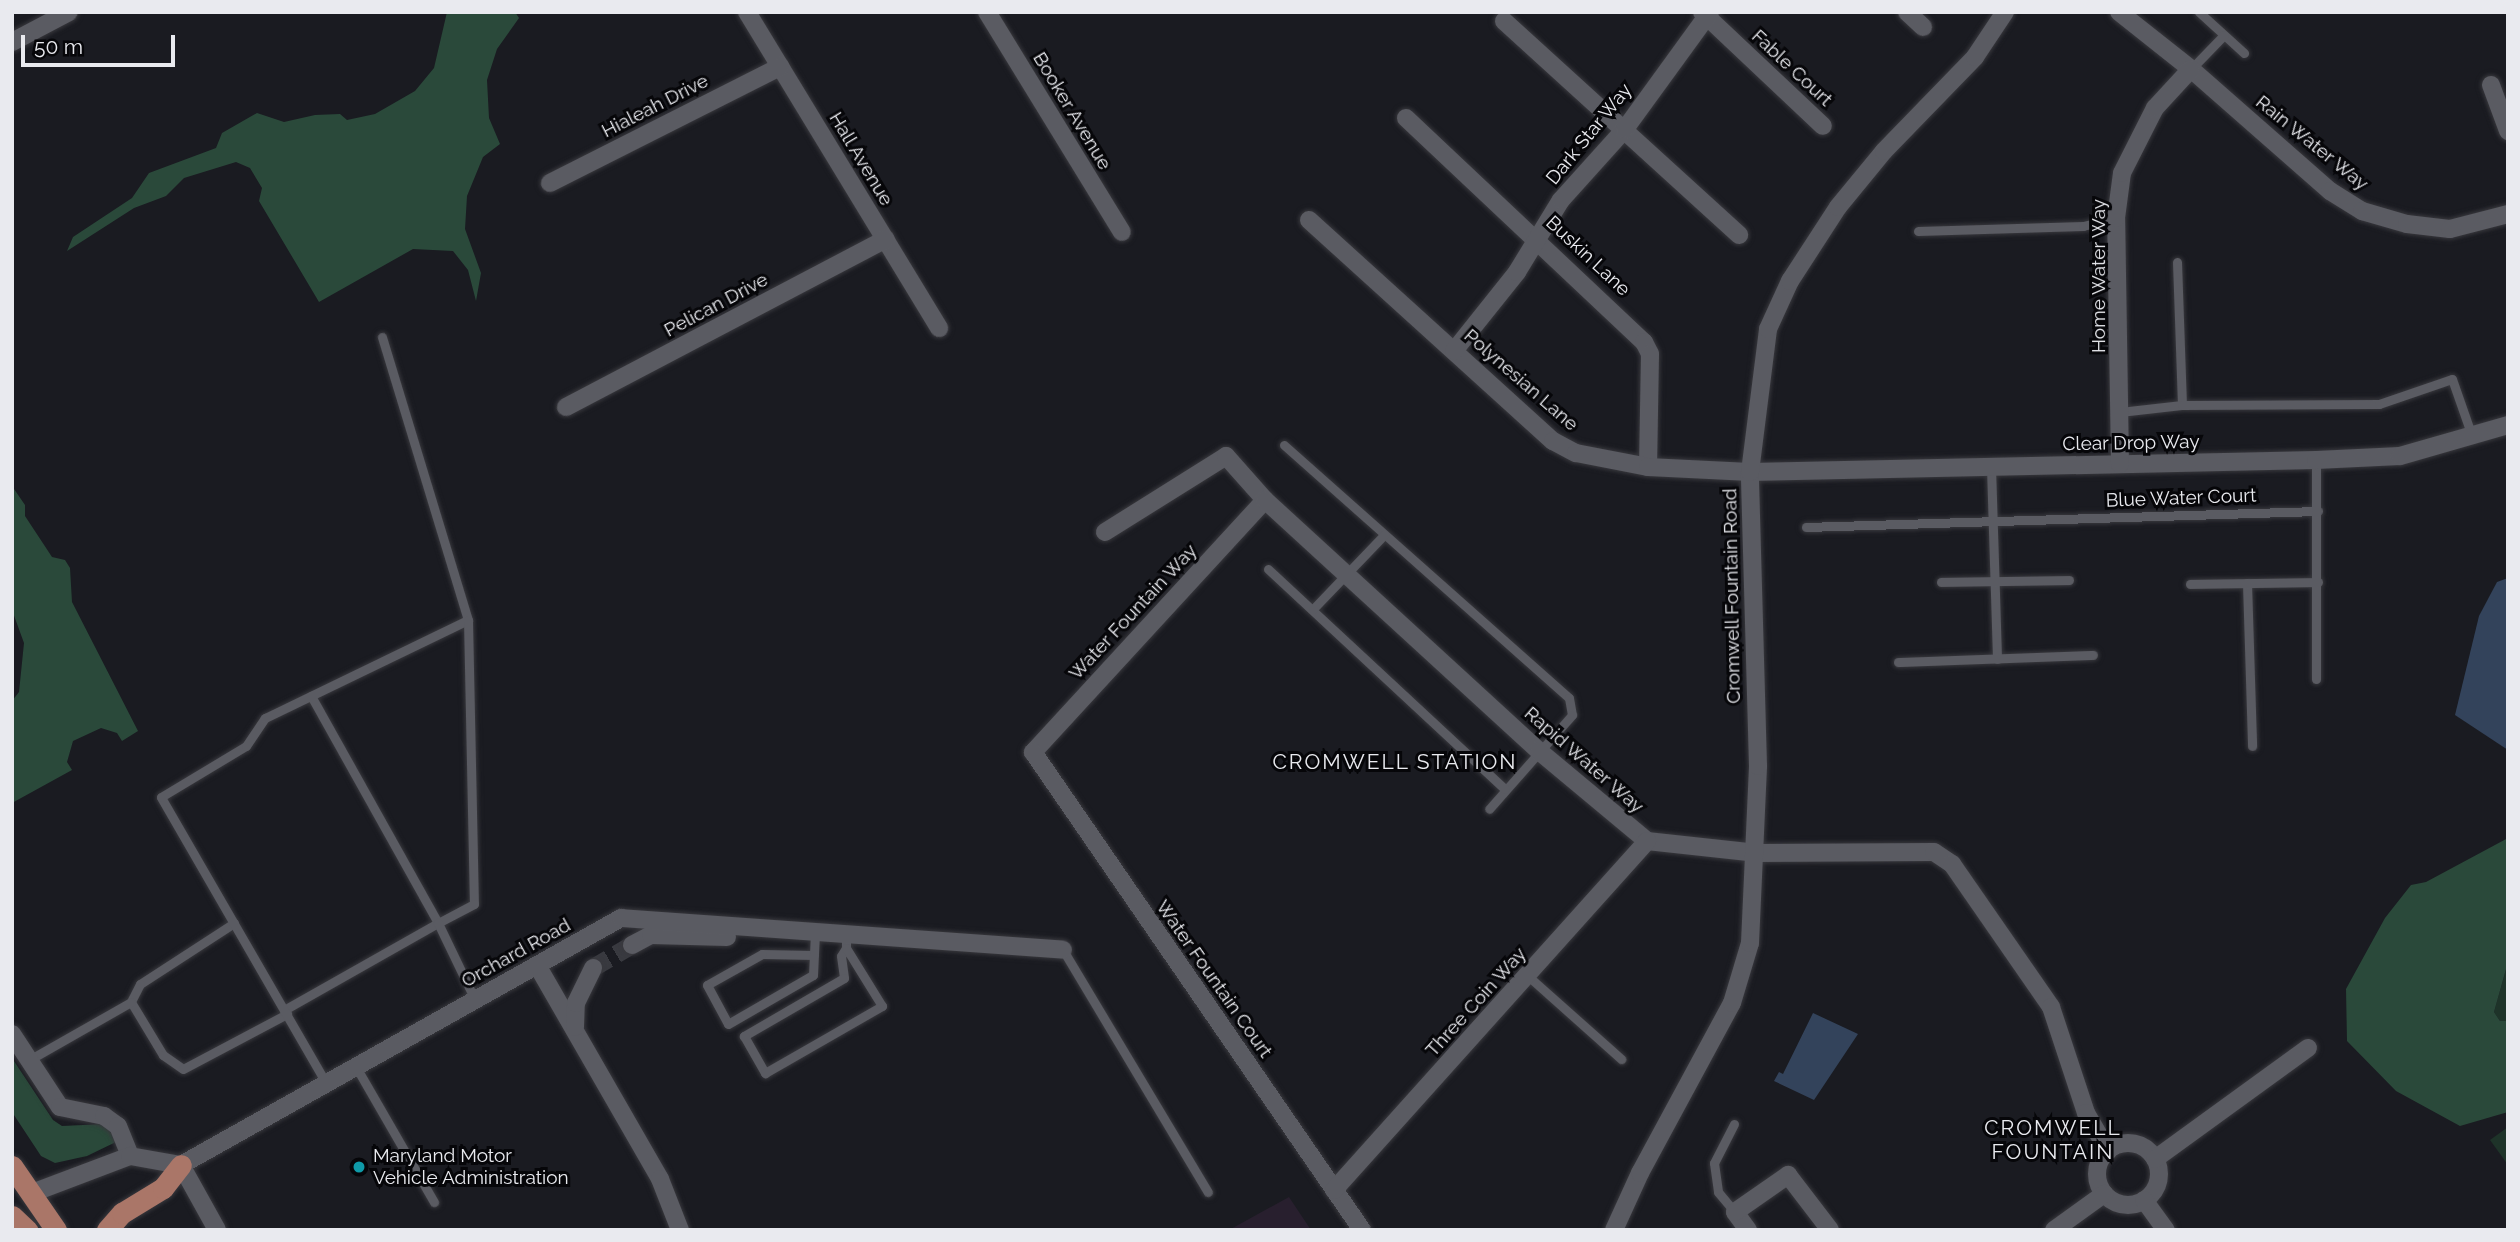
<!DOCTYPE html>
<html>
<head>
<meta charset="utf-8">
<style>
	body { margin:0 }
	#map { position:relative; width:2520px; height:1242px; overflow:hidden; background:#1a1b21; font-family:Raleway,sans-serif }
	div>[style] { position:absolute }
	.commercial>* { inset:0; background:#281f2e }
	.green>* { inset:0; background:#1e3329 }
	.forest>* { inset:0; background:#2a493a }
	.water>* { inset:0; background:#33435b }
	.street-tunnel>* { height:18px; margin-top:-9px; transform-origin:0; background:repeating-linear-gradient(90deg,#393a40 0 18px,transparent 0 27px) }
	.roads { filter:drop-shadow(0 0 2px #38383d) drop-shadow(0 0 2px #38383d) }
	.lane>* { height:9px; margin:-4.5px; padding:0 4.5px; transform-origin:4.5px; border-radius:4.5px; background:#5a5b62 }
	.street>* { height:18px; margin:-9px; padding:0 9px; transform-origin:9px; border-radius:9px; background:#5a5b62 }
	.street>.ring { margin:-9px; padding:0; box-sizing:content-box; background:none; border:18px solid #5a5b62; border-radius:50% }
	.primary>* { height:21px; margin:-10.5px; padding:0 10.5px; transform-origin:10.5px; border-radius:10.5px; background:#aa7668 }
	.dots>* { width:19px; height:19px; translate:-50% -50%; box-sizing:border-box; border:4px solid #060609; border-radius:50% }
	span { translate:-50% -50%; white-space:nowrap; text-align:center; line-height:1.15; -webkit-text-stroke:6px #060609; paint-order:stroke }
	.street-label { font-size:19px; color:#e9eaef }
	.poi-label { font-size:19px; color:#e9eaef }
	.left { translate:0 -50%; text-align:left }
	.neighbourhood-label { font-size:21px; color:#e9eaef; letter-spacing:2px }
	.frame { position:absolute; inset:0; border:14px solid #e9eaef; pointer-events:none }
	.scale { position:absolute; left:21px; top:35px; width:154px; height:32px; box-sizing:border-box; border:4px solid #e9eaef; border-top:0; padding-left:9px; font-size:21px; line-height:24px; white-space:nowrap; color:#e9eaef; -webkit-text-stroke:5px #060609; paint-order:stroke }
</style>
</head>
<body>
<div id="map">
	<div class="commercial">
		<i style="clip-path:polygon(1289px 1197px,1311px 1230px,1229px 1230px)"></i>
	</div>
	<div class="green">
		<i style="clip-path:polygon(2508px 962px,2508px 1021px,2500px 1021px,2494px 1012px)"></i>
		<i style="clip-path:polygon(2508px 1127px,2508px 1165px,2490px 1140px)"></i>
	</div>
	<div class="forest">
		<i style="clip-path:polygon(447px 12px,515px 12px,519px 18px,497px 49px,487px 80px,489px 118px,500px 144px,483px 157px,467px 196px,465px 229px,481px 273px,476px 301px,468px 270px,453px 251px,413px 249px,319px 302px,259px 201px,262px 188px,250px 168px,236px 162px,184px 178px,166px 196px,134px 208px,67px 251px,73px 237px,132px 198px,149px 173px,216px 148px,222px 133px,257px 113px,284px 122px,315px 115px,340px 114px,347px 120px,375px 114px,415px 91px,434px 68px)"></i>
		<i style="clip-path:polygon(12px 486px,25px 505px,25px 516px,52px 557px,65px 560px,70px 568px,72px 602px,138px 731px,122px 741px,117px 733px,101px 728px,73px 741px,67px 762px,72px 770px,12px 803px,12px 701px,19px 692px,24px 643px,12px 610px)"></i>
		<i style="clip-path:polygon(2508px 838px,2508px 962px,2494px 1012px,2500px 1021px,2508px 1021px,2508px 1112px,2460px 1126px,2396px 1091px,2347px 1041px,2346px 989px,2385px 918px,2411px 885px,2426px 882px)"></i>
		<i style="clip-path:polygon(12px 1058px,53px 1120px,62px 1126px,104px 1124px,118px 1141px,87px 1156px,55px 1163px,41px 1156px,12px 1112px)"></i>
	</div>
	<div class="water">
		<i style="clip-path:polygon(2508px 578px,2508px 750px,2455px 715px,2479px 616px,2497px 582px)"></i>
		<i style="clip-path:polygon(1813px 1013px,1858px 1034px,1814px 1100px,1774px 1081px,1779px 1072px,1783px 1074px)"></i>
	</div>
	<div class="street-tunnel">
		<i style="left:593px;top:968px;width:45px;rotate:-30.5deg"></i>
	</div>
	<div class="roads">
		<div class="lane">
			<i style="left:2199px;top:12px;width:61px;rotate:42.3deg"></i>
			<i style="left:2191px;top:69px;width:47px;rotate:-45.9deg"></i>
			<i style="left:1918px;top:231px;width:165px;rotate:-1.7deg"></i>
			<i style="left:2083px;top:226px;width:34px;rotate:-14deg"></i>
			<i style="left:2177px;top:262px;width:143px;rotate:88deg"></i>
			<i style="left:382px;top:337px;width:296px;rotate:73.1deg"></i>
			<i style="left:2120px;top:412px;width:62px;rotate:-6.4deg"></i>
			<i style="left:2182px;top:405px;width:197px;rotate:-0.3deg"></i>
			<i style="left:2379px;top:404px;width:77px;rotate:-18.9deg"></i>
			<i style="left:2452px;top:379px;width:60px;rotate:70.7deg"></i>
			<i style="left:1284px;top:445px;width:381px;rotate:41.6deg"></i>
			<i style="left:1569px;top:698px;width:17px;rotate:80deg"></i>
			<i style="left:1572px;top:715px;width:125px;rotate:131.4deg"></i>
			<i style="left:1991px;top:467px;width:192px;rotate:88.2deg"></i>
			<i style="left:1806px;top:527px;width:512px;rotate:-1.79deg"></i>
			<i style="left:1268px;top:569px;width:323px;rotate:42.9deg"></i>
			<i style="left:1941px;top:582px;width:128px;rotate:-0.9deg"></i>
			<i style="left:2247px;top:583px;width:163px;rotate:88.2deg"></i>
			<i style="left:2190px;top:584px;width:128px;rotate:-0.9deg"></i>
			<i style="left:1313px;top:609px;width:103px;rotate:-46.2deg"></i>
			<i style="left:1898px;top:662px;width:195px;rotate:-2.1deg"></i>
			<i style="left:2316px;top:679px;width:219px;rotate:-90deg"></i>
			<i style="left:234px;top:923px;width:112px;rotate:147deg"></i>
			<i style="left:140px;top:984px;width:20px;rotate:117deg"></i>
			<i style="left:131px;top:1002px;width:62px;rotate:58.9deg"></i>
			<i style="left:163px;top:1055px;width:24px;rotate:35deg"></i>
			<i style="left:183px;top:1069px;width:118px;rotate:-27.9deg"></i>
			<i style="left:846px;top:934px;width:14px;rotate:90deg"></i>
			<i style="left:846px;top:948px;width:9px;rotate:122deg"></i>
			<i style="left:841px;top:956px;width:22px;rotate:82deg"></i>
			<i style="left:844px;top:978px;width:116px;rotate:149.9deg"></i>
			<i style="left:744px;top:1036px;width:43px;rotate:60.4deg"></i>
			<i style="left:765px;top:1073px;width:135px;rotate:-29.8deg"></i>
			<i style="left:882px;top:1006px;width:68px;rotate:-121.8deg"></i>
			<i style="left:1063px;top:950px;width:282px;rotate:59.1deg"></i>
			<i style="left:814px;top:955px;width:52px;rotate:-178.9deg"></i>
			<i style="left:762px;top:954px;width:63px;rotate:150.6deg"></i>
			<i style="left:707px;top:985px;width:44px;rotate:61.7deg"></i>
			<i style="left:728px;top:1024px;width:98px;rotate:-30deg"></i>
			<i style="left:813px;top:975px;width:43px;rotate:-87.3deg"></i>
			<i style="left:1528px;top:976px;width:125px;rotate:41.7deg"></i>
			<i style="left:284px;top:1010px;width:177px;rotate:-29.5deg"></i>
			<i style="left:438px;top:923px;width:260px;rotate:-119.2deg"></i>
			<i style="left:29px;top:1060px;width:117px;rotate:-29.6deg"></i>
			<i style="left:356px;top:1067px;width:156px;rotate:60deg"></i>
			<i style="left:326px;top:1083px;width:330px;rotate:-120deg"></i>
			<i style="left:161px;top:797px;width:99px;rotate:-31deg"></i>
			<i style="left:246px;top:746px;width:34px;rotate:-56deg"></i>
			<i style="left:265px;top:718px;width:225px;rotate:-25.8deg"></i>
			<i style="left:468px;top:620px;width:284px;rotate:88.8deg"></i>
			<i style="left:474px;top:904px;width:41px;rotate:152.2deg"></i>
			<i style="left:438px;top:923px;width:85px;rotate:64.3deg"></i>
			<i style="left:1734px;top:1124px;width:44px;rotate:117.1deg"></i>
			<i style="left:1714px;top:1163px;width:29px;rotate:82deg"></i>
			<i style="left:1718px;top:1192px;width:26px;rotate:50deg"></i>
		</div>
		<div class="street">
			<i style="left:747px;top:12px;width:370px;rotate:58.7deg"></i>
			<i style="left:987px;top:12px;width:258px;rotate:58.5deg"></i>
			<i style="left:1702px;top:12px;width:166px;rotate:43.3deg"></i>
			<i style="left:1907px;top:12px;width:22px;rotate:43deg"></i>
			<i style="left:2119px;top:12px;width:92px;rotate:38.4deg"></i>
			<i style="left:2191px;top:69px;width:185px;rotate:41.3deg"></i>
			<i style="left:2330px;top:191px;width:38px;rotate:32deg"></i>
			<i style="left:2362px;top:211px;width:47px;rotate:16.1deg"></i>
			<i style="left:2407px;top:224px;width:43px;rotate:6.6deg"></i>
			<i style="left:2450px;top:229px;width:60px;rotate:-14.5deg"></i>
			<i style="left:1504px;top:21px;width:318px;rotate:42.3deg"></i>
			<i style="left:12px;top:42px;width:64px;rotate:-27.8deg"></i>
			<i style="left:2491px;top:85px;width:49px;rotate:69.7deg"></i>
			<i style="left:1406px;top:118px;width:327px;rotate:43.3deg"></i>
			<i style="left:1644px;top:342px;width:13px;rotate:63deg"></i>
			<i style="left:1650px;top:354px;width:113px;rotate:91deg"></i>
			<i style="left:550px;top:183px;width:258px;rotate:-26.8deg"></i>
			<i style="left:1309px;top:220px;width:329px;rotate:42.2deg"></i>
			<i style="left:1553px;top:441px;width:26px;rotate:28deg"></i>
			<i style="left:1576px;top:453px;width:73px;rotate:11deg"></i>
			<i style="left:1648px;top:467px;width:102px;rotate:2.8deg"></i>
			<i style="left:1750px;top:472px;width:566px;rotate:-1.21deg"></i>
			<i style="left:2316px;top:460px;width:84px;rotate:-2.7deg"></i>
			<i style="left:2400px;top:456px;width:112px;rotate:-16deg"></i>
			<i style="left:1454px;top:351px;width:101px;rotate:-51.4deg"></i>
			<i style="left:1517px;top:272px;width:84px;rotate:-58.6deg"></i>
			<i style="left:1561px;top:200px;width:96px;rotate:-48deg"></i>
			<i style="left:1625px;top:129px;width:145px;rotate:-54deg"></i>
			<i style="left:566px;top:407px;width:361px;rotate:-27.7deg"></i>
			<i style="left:2120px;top:464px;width:246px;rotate:-90.9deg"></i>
			<i style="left:2116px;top:218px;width:45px;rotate:-82.4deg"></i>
			<i style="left:2122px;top:173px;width:73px;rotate:-63.1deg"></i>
			<i style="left:2155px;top:108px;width:53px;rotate:-47.3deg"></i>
			<i style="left:1265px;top:500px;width:343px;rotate:132.6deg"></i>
			<i style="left:1033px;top:752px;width:580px;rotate:55.46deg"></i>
			<i style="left:1105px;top:532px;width:143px;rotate:-32.1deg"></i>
			<i style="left:1226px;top:456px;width:59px;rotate:48.4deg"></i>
			<i style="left:1265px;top:500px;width:372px;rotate:42.5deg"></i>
			<i style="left:1539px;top:751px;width:141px;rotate:39.8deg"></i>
			<i style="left:1647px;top:841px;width:111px;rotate:6.2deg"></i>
			<i style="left:1757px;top:853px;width:177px;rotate:-0.3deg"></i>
			<i style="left:1934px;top:852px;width:22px;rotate:34deg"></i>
			<i style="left:1952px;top:864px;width:174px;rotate:55.3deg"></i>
			<i style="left:2051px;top:1007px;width:112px;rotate:71.7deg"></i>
			<i style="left:2086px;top:1113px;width:44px;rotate:59.9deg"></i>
			<i style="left:632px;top:945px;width:21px;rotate:-28deg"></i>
			<i style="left:651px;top:935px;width:76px;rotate:1.5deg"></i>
			<i style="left:537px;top:965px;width:247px;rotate:60.1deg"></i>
			<i style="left:660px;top:1179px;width:55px;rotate:68.6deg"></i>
			<i style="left:575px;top:1027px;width:24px;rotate:-88deg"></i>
			<i style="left:576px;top:1003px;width:39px;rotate:-64deg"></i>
			<i style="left:12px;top:1034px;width:87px;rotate:56.7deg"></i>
			<i style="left:60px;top:1107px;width:45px;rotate:11.6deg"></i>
			<i style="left:104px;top:1116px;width:17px;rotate:36deg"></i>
			<i style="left:118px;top:1126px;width:32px;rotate:68deg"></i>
			<i class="ring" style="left:2097px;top:1143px;width:44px;height:44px"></i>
			<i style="left:2155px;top:1159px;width:189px;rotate:-36deg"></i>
			<i style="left:181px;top:1165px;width:74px;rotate:61deg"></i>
			<i style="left:1334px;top:1190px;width:469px;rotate:-48.1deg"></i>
			<i style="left:32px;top:1193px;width:105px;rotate:-20.7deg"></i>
			<i style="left:130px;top:1156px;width:52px;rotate:10deg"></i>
			<i style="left:181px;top:1165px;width:505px;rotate:-29.31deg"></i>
			<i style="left:621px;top:918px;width:443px;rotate:4.1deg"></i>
			<i style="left:2144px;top:1200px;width:37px;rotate:54deg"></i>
			<i style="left:1614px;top:1230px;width:63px;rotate:-65.5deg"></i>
			<i style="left:1640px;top:1173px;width:193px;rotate:-61.6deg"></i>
			<i style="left:1732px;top:1003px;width:63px;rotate:-73.3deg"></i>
			<i style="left:1750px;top:943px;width:177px;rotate:-87.4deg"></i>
			<i style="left:1758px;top:766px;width:294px;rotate:-91.6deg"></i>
			<i style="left:1750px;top:472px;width:144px;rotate:-82.8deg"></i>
			<i style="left:1768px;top:329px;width:53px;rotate:-65.4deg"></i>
			<i style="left:1790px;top:281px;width:88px;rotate:-57deg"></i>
			<i style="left:1838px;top:207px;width:72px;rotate:-50.6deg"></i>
			<i style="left:1884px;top:151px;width:131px;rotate:-45.9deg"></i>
			<i style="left:1975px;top:57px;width:54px;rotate:-56.3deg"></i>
			<i style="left:1748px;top:1230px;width:22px;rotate:-126deg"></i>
			<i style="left:1735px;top:1212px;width:65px;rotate:-34.9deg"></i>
			<i style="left:1788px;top:1175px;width:69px;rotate:52.6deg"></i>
			<i style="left:2054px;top:1230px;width:62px;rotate:-35.8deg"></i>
		</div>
		<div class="primary">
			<i style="left:12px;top:1166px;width:78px;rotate:55.5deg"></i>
			<i style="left:12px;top:1216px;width:21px;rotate:43deg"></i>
			<i style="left:107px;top:1230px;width:23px;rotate:-49deg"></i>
			<i style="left:122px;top:1213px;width:48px;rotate:-31.4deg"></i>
			<i style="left:163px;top:1188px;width:29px;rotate:-52deg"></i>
		</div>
	</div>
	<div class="dots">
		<i style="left:359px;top:1167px;background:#0f9aa8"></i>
	</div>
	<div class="street-label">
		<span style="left:1792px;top:68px;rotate:43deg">Fable Court</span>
		<span style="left:655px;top:106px;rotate:-27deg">Hialeah Drive</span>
		<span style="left:1072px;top:111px;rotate:59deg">Booker Avenue</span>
		<span style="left:1589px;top:134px;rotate:-51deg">Dark Star Way</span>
		<span style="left:2312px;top:143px;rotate:39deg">Rain Water Way</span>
		<span style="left:861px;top:159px;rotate:59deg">Hall Avenue</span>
		<span style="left:1588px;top:256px;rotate:43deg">Buskin Lane</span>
		<span style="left:2099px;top:276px;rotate:-90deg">Home Water Way</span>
		<span style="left:716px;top:305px;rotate:-28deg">Pelican Drive</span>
		<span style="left:1521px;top:380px;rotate:41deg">Polynesian Lane</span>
		<span style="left:2131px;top:443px;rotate:-1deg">Clear Drop Way</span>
		<span style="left:2181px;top:498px;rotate:-2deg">Blue Water Court</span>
		<span style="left:1732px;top:596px;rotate:-91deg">Cromwell Fountain Road</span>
		<span style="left:1133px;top:612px;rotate:-47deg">Water Fountain Way</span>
		<span style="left:1584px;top:760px;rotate:41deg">Rapid Water Way</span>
		<span style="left:516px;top:953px;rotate:-29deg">Orchard Road</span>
		<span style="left:1214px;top:979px;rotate:55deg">Water Fountain Court</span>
		<span style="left:1476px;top:1002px;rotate:-48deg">Three Coin Way</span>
	</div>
	<div class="poi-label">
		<span class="left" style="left:373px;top:1167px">Maryland Motor<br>Vehicle Administration</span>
	</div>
	<div class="neighbourhood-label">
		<span style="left:1395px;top:762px">CROMWELL STATION</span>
		<span style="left:2053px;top:1140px">CROMWELL<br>FOUNTAIN</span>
	</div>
	<div class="frame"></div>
	<div class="scale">50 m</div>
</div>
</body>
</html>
